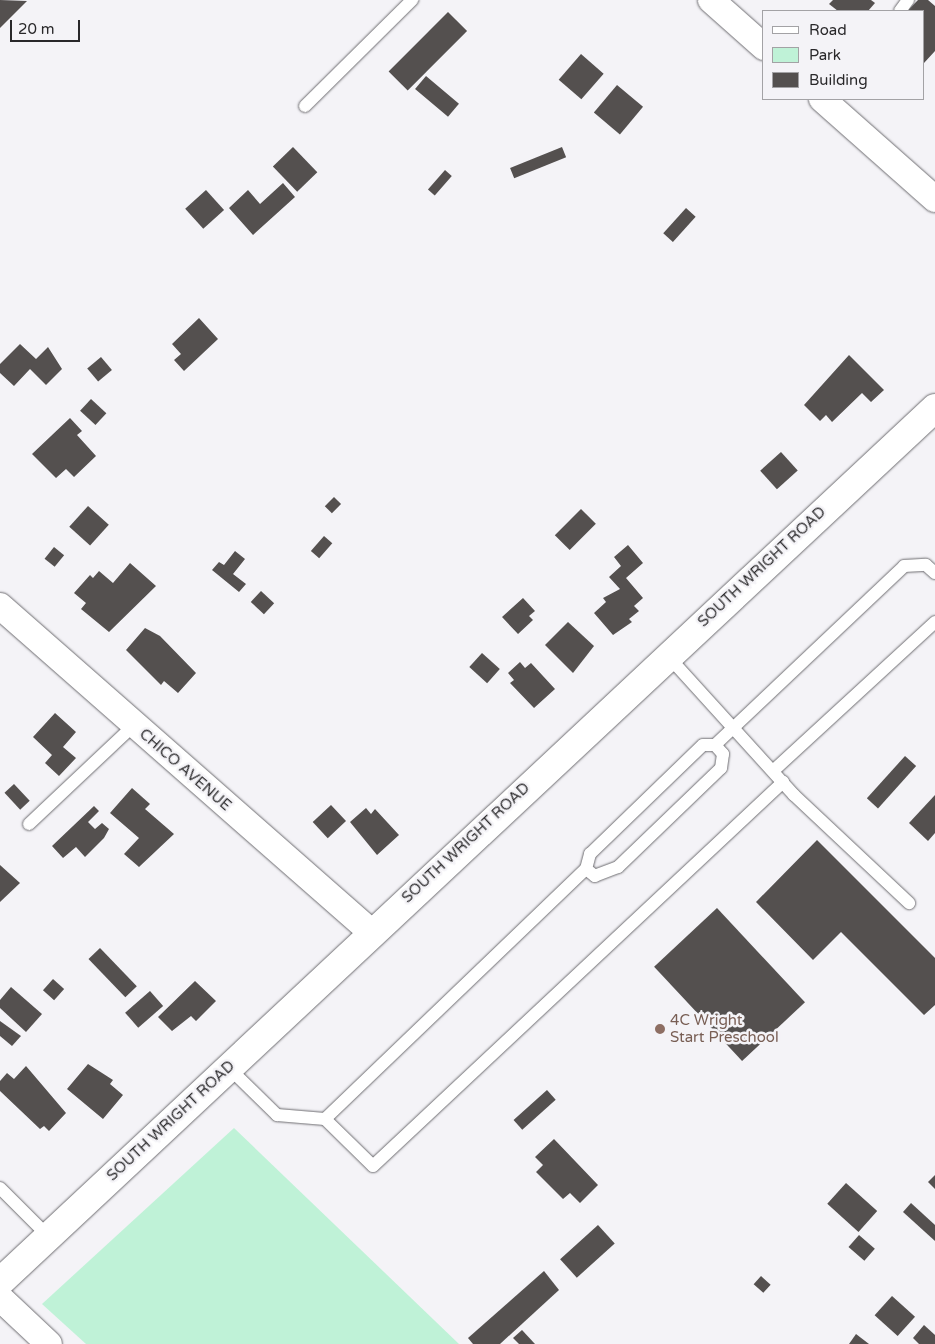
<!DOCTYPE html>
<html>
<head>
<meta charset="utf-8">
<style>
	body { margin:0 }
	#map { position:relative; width:935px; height:1344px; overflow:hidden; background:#f4f3f7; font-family:"Varela Round",sans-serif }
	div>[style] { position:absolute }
	.green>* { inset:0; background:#bff2d7 }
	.building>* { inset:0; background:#54504f; transform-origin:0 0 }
	.roads { filter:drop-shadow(0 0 1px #6e6d71) drop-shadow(0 0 1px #6e6d71) }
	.service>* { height:12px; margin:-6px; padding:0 6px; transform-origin:6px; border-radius:6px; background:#fff }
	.minor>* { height:26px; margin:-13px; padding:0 13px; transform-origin:13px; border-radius:13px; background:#fff }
	.secondary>* { height:28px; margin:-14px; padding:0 14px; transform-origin:14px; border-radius:14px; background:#fff }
	.dots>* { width:14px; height:14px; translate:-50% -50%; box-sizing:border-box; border:2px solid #f4f3f7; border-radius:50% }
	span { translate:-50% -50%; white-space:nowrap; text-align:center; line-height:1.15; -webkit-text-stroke:5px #f4f3f7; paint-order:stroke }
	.street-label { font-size:15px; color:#29282a }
	.education-label { font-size:15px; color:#785e54 }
	.left { translate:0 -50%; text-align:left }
	.legend { position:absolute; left:762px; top:10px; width:162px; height:90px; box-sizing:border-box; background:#f4f3f7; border:1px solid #a3a2a5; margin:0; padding:6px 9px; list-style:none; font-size:15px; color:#29282a }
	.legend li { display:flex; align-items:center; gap:10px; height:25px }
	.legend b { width:25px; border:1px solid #a3a2a5 }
	.scale { position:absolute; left:10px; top:20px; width:70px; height:22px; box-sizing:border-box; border:2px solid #29282a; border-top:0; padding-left:6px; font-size:15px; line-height:18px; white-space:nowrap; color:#29282a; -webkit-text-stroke:4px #f4f3f7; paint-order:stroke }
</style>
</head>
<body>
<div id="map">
	<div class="green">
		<i style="clip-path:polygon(234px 1128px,459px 1344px,86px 1344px,42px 1304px)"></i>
	</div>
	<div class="building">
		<i style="clip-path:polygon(0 0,27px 1px,0 28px)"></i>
		<i style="clip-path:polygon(833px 0,871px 0,875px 3px,868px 11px,838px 11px,829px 4px)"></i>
		<i style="clip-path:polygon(918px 0,928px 0,935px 6px,935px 51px,924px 63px,924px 11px,907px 11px)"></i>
		<i style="left:448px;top:12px;width:27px;height:84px;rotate:45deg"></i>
		<i style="left:581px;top:54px;width:30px;height:34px;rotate:41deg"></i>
		<i style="left:426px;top:76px;width:43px;height:17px;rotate:40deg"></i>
		<i style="left:617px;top:85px;width:34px;height:36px;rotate:40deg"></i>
		<i style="left:293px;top:147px;width:35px;height:28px;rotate:46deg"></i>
		<i style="left:562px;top:147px;width:11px;height:56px;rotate:68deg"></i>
		<i style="left:445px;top:170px;width:9px;height:26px;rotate:41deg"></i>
		<i style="clip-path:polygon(283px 183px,295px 197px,253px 235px,229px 208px,248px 190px,260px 204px)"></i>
		<i style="left:206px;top:190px;width:27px;height:28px;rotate:48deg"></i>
		<i style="left:686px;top:208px;width:13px;height:34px;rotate:42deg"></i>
		<i style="clip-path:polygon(199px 318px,218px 339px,184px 371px,174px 360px,181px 354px,172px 344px)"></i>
		<i style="clip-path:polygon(20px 344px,36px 359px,48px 347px,62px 369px,46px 385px,30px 369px,14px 386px,0 373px,0 364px)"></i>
		<i style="clip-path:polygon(849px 355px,884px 390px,871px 402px,862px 393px,832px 422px,826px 415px,820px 421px,804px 405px)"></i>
		<i style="left:101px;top:357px;width:17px;height:18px;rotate:50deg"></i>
		<i style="left:91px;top:399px;width:21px;height:16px;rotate:43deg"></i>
		<i style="clip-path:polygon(70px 418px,82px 431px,77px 435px,96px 456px,74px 477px,66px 469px,56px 478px,32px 454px)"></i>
		<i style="left:781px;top:452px;width:25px;height:28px;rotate:48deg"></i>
		<i style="left:334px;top:497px;width:10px;height:13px;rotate:45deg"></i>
		<i style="left:88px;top:506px;width:28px;height:28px;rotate:42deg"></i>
		<i style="left:581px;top:509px;width:21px;height:37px;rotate:45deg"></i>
		<i style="left:324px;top:536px;width:11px;height:20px;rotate:41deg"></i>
		<i style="clip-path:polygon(628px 545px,643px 563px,626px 578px,643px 598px,634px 606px,639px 611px,629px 619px,632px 622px,613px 635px,594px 613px,606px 602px,603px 598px,620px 589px,609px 577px,621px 566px,614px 557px)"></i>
		<i style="left:54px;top:547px;width:13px;height:15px;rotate:39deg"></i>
		<i style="clip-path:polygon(235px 551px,245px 559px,233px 574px,246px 584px,239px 592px,212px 570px,219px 562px,224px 565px)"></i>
		<i style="clip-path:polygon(130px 563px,156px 586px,109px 632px,81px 609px,86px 603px,74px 593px,90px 575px,93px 578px,99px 571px,113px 583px)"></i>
		<i style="left:261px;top:591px;width:18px;height:15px;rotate:43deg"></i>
		<i style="clip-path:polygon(523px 598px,535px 611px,529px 616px,533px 620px,518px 634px,502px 617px)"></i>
		<i style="clip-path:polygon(568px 622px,594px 646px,573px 673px,545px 645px)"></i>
		<i style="clip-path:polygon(145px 628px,160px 636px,196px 673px,178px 693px,164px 681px,161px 685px,126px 650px)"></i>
		<i style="left:482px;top:653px;width:24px;height:19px;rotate:42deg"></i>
		<i style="clip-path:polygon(520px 662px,525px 668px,531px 663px,555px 689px,534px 708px,510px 683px,514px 680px,508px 673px)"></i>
		<i style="clip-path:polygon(55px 713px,76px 732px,63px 747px,76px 758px,59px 776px,45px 763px,52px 755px,33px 737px)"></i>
		<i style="left:905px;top:756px;width:15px;height:57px;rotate:42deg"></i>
		<i style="left:14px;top:784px;width:23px;height:13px;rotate:47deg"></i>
		<i style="clip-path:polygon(132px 788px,150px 804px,145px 809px,174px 834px,139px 867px,124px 854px,139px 838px,110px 813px)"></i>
		<i style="clip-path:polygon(935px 795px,935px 833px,928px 841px,909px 823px)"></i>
		<i style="left:331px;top:805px;width:22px;height:25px;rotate:47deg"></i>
		<i style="clip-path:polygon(94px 806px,99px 811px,88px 822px,95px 829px,102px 823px,109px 829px,104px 838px,85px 857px,76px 847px,63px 858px,52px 846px)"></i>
		<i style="clip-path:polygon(366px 808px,371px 814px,375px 809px,399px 835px,377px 855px,350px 822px)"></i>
		<i style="clip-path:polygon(817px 840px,935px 958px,935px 1005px,924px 1015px,841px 932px,813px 960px,756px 902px)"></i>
		<i style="clip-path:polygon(0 865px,20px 883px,0 902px)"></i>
		<i style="left:717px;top:908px;width:129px;height:86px;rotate:47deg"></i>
		<i style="left:100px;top:948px;width:53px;height:16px;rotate:46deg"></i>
		<i style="left:53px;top:979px;width:15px;height:15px;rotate:42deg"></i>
		<i style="clip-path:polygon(195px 981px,216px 1001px,196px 1021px,191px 1016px,172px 1031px,158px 1017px)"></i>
		<i style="clip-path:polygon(11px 987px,42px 1014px,26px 1032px,0 1008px,0 1000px)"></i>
		<i style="left:150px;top:991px;width:20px;height:33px;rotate:49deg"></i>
		<i style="clip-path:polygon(0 1021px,21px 1036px,12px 1046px,0 1036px)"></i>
		<i style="clip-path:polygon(88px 1064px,113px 1080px,110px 1084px,123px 1095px,103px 1119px,67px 1089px)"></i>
		<i style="clip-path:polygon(26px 1066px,66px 1113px,49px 1131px,44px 1126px,40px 1129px,0 1091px,0 1081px,7px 1073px,14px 1079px)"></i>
		<i style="left:547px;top:1090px;width:13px;height:45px;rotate:48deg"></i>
		<i style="clip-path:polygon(554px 1139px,598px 1185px,580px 1203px,570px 1193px,563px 1199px,536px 1172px,543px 1165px,535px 1157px)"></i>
		<i style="clip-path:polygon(935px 1175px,935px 1189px,928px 1182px)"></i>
		<i style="left:846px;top:1183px;width:42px;height:28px;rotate:42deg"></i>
		<i style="clip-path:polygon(911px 1203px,935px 1225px,935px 1241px,903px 1212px)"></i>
		<i style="left:598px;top:1225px;width:25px;height:51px;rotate:48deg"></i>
		<i style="left:859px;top:1235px;width:21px;height:16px;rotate:41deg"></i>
		<i style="clip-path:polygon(544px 1271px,559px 1290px,500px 1344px,473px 1344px,468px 1338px)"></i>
		<i style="left:761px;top:1276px;width:13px;height:11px;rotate:42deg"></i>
		<i style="left:892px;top:1296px;width:31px;height:26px;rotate:42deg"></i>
		<i style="clip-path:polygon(924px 1325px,935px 1335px,935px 1344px,919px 1344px,913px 1338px)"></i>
		<i style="clip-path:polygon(522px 1330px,535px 1344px,519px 1344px,513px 1338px)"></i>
		<i style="clip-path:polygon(856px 1334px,869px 1344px,849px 1344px)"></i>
	</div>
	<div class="roads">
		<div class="service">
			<i style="left:900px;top:11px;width:14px;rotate:-54deg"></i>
			<i style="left:305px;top:106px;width:151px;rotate:-44.7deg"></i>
			<i style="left:667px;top:655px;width:189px;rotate:47.8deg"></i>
			<i style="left:794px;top:795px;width:158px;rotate:43.2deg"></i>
			<i style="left:715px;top:745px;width:260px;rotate:-43.4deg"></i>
			<i style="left:904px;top:566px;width:22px;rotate:-3deg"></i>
			<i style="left:926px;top:565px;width:12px;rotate:42deg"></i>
			<i style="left:773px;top:771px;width:220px;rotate:-42.6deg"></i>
			<i style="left:29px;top:824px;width:144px;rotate:-43.3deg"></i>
			<i style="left:228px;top:1067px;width:69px;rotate:44.4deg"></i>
			<i style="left:277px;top:1115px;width:48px;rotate:4.8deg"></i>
			<i style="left:325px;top:1119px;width:361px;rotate:-43.8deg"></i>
			<i style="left:586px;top:869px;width:16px;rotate:-75deg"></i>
			<i style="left:590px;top:854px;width:157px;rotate:-44deg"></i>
			<i style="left:703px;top:745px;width:12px"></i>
			<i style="left:715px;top:745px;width:12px;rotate:48deg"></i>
			<i style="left:723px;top:754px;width:14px;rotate:98deg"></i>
			<i style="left:721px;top:768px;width:143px;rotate:136.1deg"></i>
			<i style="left:618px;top:867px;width:25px;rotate:159deg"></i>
			<i style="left:595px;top:876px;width:11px;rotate:-142deg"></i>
			<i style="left:325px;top:1119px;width:67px;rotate:44.4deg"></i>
			<i style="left:373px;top:1166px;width:562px;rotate:-43.12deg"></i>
			<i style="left:0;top:1188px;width:69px;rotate:45deg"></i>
		</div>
		<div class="minor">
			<i style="left:711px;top:0;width:71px;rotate:41.6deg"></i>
			<i style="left:822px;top:99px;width:151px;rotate:41.5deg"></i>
			<i style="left:0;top:606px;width:494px;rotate:41.3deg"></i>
			<i style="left:0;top:1298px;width:67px;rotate:43.2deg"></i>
		</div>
		<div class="secondary">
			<i style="left:0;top:1282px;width:1280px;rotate:-43.07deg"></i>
		</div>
	</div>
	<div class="dots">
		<i style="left:660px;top:1029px;background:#8d6e63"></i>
	</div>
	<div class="street-label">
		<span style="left:762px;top:567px;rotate:-43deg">SOUTH WRIGHT ROAD</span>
		<span style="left:185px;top:770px;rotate:41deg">CHICO AVENUE</span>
		<span style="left:466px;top:843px;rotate:-43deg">SOUTH WRIGHT ROAD</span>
		<span style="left:171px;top:1121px;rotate:-43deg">SOUTH WRIGHT ROAD</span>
	</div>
	<div class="education-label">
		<span class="left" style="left:670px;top:1029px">4C Wright<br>Start Preschool</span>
	</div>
	<ul class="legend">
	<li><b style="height:6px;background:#fff"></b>Road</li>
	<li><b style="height:14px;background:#bff2d7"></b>Park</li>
	<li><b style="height:14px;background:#54504f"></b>Building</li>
	</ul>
	<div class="scale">20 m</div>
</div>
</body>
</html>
